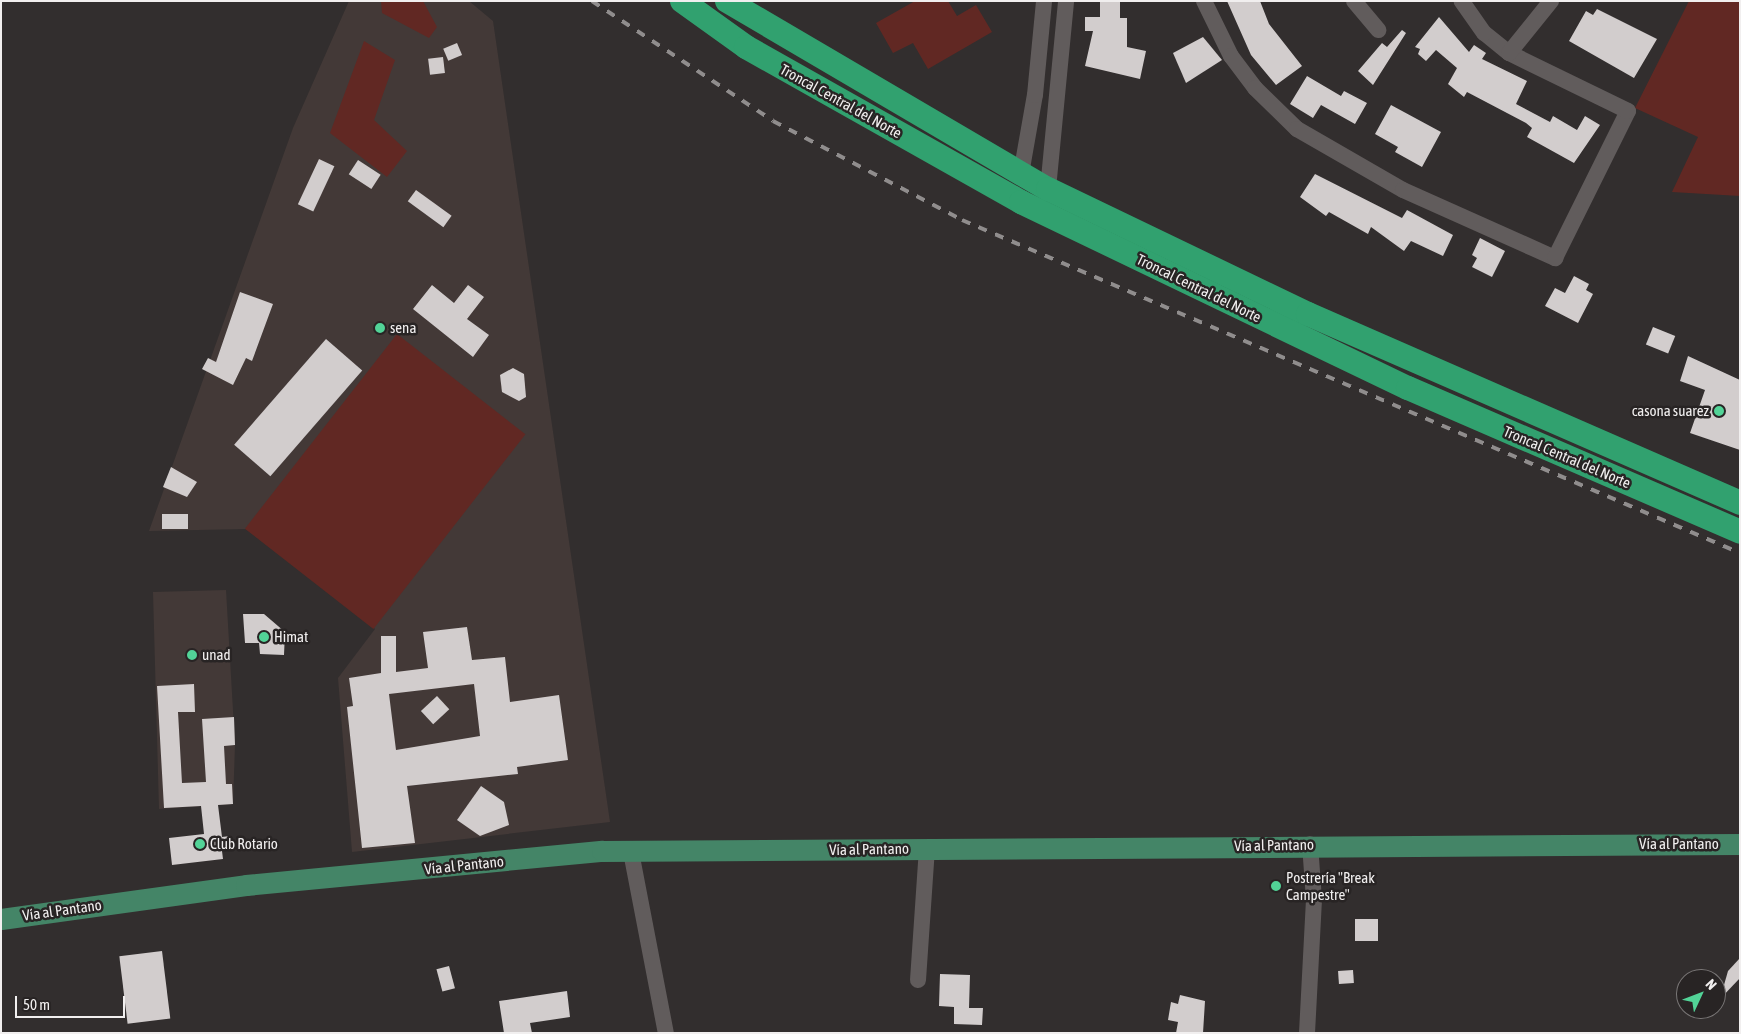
<!DOCTYPE html>
<html>
<head>
<meta charset="utf-8">
<style>
	body { margin:0 }
	#map { position:relative; width:1741px; height:1034px; overflow:hidden; background:#322e2e; font-family:"Asap Condensed",sans-serif }
	div>[style] { position:absolute }
	.built>* { inset:0; background:#433937 }
	.green>* { inset:0; background:#612823; transform-origin:0 0 }
	.building>* { inset:0; background:#d2cdcd; transform-origin:0 0 }
	.minor>* { height:16px; margin:-8px; padding:0 8px; transform-origin:8px; border-radius:8px; background:#615c5c }
	.major>* { height:21px; margin:-10.5px; padding:0 10.5px; transform-origin:10.5px; border-radius:10.5px; background:#448567 }
	.highway>* { height:24px; margin:-12px; padding:0 12px; transform-origin:12px; border-radius:12px; background:#31a16f }
	.rail>* { height:4px; margin-top:-2px; transform-origin:0; background:repeating-linear-gradient(90deg,#908d8d 0 9px,transparent 0 18px) }
	.dots>* { width:14px; height:14px; translate:-50% -50%; box-sizing:border-box; border:2px solid #282424; border-radius:50% }
	span { translate:-50% -50%; white-space:nowrap; text-align:center; line-height:1.15; -webkit-text-stroke:5px #282424; paint-order:stroke }
	.street-label { font-size:15px; color:#f1efef }
	.poi-label { font-size:15px; color:#f1efef }
	.left { translate:0 -50%; text-align:left }
	.right { translate:-100% -50%; text-align:right }
	.frame { position:absolute; inset:0; border:2px solid #f1efef; pointer-events:none }
	.north { position:absolute; left:1676px; top:969px; width:50px; height:50px; box-sizing:border-box; background:#282424; border:1px solid #787575; border-radius:50%; rotate:47deg; font-size:14px; font-weight:700; line-height:20px; text-align:center; color:#f1efef }
	.north::after { content:''; display:block; margin:auto; width:18px; height:22px; background:#52d397; clip-path:polygon(50% 0,100% 100%,50% 72%,0 100%) }
	.scale { position:absolute; left:15px; top:996px; width:110px; height:22px; box-sizing:border-box; border:2px solid #f1efef; border-top:0; padding-left:6px; font-size:15px; line-height:18px; white-space:nowrap; color:#f1efef; -webkit-text-stroke:4px #282424; paint-order:stroke }
</style>
</head>
<body>
<div id="map">
	<div class="built">
		<i style="clip-path:polygon(349px 1px,469px 1px,493px 21px,610px 822px,352px 852px,338px 678px,375px 629px,246px 529px,149px 531px,293px 128px)"></i>
		<i style="clip-path:polygon(226px 590px,235px 745px,233px 804px,159px 809px,153px 592px)"></i>
	</div>
	<div class="green">
		<i style="clip-path:polygon(381px 1px,423px 1px,437px 27px,429px 38px,382px 13px)"></i>
		<i style="clip-path:polygon(915px 1px,948px 1px,957px 16px,976px 5px,992px 32px,928px 69px,913px 43px,893px 53px,876px 23px)"></i>
		<i style="clip-path:polygon(1689px 1px,1740px 1px,1740px 196px,1672px 192px,1698px 137px,1635px 108px)"></i>
		<i style="clip-path:polygon(364px 41px,395px 60px,374px 120px,407px 151px,387px 177px,330px 133px)"></i>
		<i style="left:397px;top:334px;width:163px;height:247px;rotate:38deg"></i>
	</div>
	<div class="building">
		<i style="clip-path:polygon(1227px 1px,1260px 1px,1269px 24px,1302px 66px,1276px 85px,1251px 55px)"></i>
		<i style="clip-path:polygon(1100px 2px,1120px 2px,1120px 18px,1127px 18px,1127px 47px,1146px 51px,1140px 79px,1085px 66px,1093px 31px,1085px 31px,1085px 17px,1100px 17px)"></i>
		<i style="clip-path:polygon(1597px 9px,1657px 39px,1634px 78px,1569px 41px,1586px 11px,1593px 15px)"></i>
		<i style="clip-path:polygon(1439px 17px,1469px 52px,1474px 45px,1486px 53px,1482px 59px,1527px 81px,1516px 104px,1550px 122px,1553px 116px,1577px 130px,1585px 116px,1600px 125px,1574px 163px,1527px 137px,1532px 128px,1526px 123px,1467px 92px,1464px 97px,1448px 84px,1457px 68px,1436px 50px,1426px 61px,1418px 54px,1420px 49px,1415px 47px)"></i>
		<i style="clip-path:polygon(1402px 30px,1406px 33px,1373px 85px,1358px 71px,1382px 43px,1387px 47px)"></i>
		<i style="clip-path:polygon(1203px 37px,1222px 60px,1186px 83px,1173px 53px)"></i>
		<i style="left:457px;top:43px;width:13px;height:15px;rotate:67deg"></i>
		<i style="left:443px;top:57px;width:16px;height:15px;rotate:83deg"></i>
		<i style="clip-path:polygon(1307px 76px,1341px 96px,1344px 91px,1367px 103px,1355px 124px,1321px 105px,1313px 118px,1290px 104px)"></i>
		<i style="clip-path:polygon(1391px 105px,1441px 132px,1422px 167px,1395px 152px,1398px 147px,1375px 134px)"></i>
		<i style="left:319px;top:159px;width:17px;height:50px;rotate:25deg"></i>
		<i style="left:358px;top:160px;width:27px;height:17px;rotate:33deg"></i>
		<i style="clip-path:polygon(1315px 174px,1402px 218px,1407px 210px,1453px 235px,1443px 256px,1411px 241px,1404px 251px,1371px 227px,1368px 234px,1329px 212px,1326px 216px,1300px 197px)"></i>
		<i style="left:416px;top:190px;width:44px;height:14px;rotate:36deg"></i>
		<i style="clip-path:polygon(1480px 238px,1505px 251px,1492px 277px,1472px 267px,1477px 258px,1472px 255px)"></i>
		<i style="clip-path:polygon(1574px 276px,1589px 284px,1586px 290px,1593px 294px,1578px 323px,1545px 306px,1555px 288px,1565px 293px)"></i>
		<i style="clip-path:polygon(432px 285px,454px 303px,468px 285px,484px 297px,467px 319px,489px 335px,473px 357px,413px 309px)"></i>
		<i style="clip-path:polygon(240px 292px,273px 304px,252px 361px,246px 358px,233px 385px,202px 369px,208px 358px,216px 362px)"></i>
		<i style="left:1653px;top:327px;width:24px;height:19px;rotate:22deg"></i>
		<i style="left:326px;top:339px;width:48px;height:140px;rotate:41deg"></i>
		<i style="clip-path:polygon(1688px 356px,1740px 380px,1740px 450px,1690px 433px,1705px 390px,1680px 381px)"></i>
		<i style="clip-path:polygon(513px 368px,524px 374px,526px 397px,519px 401px,502px 392px,500px 375px)"></i>
		<i style="clip-path:polygon(171px 467px,197px 482px,187px 497px,163px 487px)"></i>
		<i style="left:188px;top:514px;width:15px;height:26px;rotate:90deg"></i>
		<i style="clip-path:polygon(243px 614px,264px 614px,285px 632px,284px 655px,260px 654px,259px 643px,245px 643px)"></i>
		<i style="clip-path:polygon(evenodd,467px 627px,472px 660px,505px 657px,510px 702px,559px 695px,568px 760px,517px 767px,518px 774px,407px 786px,415px 843px,362px 848px,347px 707px,353px 706px,349px 678px,381px 673px,381px 636px,396px 636px,396px 672px,428px 668px,423px 632px,467px 627px,474px 684px,480px 736px,396px 750px,389px 694px,474px 684px)"></i>
		<i style="clip-path:polygon(194px 684px,195px 712px,178px 712px,182px 783px,206px 782px,202px 719px,234px 717px,235px 745px,224px 746px,226px 784px,232px 784px,233px 804px,218px 805px,222px 837px,230px 836px,231px 850px,222px 851px,223px 859px,172px 865px,169px 838px,204px 834px,201px 806px,164px 808px,157px 686px)"></i>
		<i style="left:437px;top:696px;width:18px;height:22px;rotate:47deg"></i>
		<i style="clip-path:polygon(481px 786px,504px 802px,509px 825px,480px 836px,457px 820px)"></i>
		<i style="left:1355px;top:919px;width:23px;height:22px"></i>
		<i style="left:162px;top:951px;width:68px;height:43px;rotate:83deg"></i>
		<i style="clip-path:polygon(1740px 958px,1740px 978px,1720px 999px,1728px 971px)"></i>
		<i style="left:449px;top:966px;width:23px;height:13px;rotate:75deg"></i>
		<i style="left:1353px;top:970px;width:13px;height:15px;rotate:86deg"></i>
		<i style="clip-path:polygon(940px 974px,970px 975px,969px 1008px,983px 1008px,982px 1025px,954px 1024px,954px 1007px,939px 1006px)"></i>
		<i style="clip-path:polygon(567px 991px,570px 1017px,530px 1023px,532px 1033px,504px 1033px,499px 1001px)"></i>
		<i style="clip-path:polygon(1180px 995px,1205px 1001px,1203px 1033px,1176px 1033px,1178px 1022px,1168px 1020px,1171px 1002px,1178px 1004px)"></i>
	</div>
	<div class="minor">
		<i style="left:1204px;top:1px;width:61px;rotate:63.9deg"></i>
		<i style="left:1231px;top:56px;width:40px;rotate:53deg"></i>
		<i style="left:1255px;top:88px;width:59px;rotate:44.3deg"></i>
		<i style="left:1297px;top:129px;width:122px;rotate:29.9deg"></i>
		<i style="left:1403px;top:190px;width:167px;rotate:24.1deg"></i>
		<i style="left:1555px;top:258px;width:164px;rotate:-63.6deg"></i>
		<i style="left:1628px;top:111px;width:132px;rotate:-154deg"></i>
		<i style="left:1509px;top:53px;width:32px;rotate:-141deg"></i>
		<i style="left:1484px;top:33px;width:39px;rotate:-125deg"></i>
		<i style="left:1354px;top:1px;width:38px;rotate:50deg"></i>
		<i style="left:1509px;top:53px;width:67px;rotate:-51.1deg"></i>
		<i style="left:1021px;top:174px;width:80px;rotate:-80deg"></i>
		<i style="left:1035px;top:95px;width:94px;rotate:-84.5deg"></i>
		<i style="left:1048px;top:189px;width:189px;rotate:-84.5deg"></i>
		<i style="left:631px;top:852px;width:184px;rotate:79.1deg"></i>
		<i style="left:918px;top:980px;width:132px;rotate:-86.1deg"></i>
		<i style="left:1307px;top:1033px;width:133px;rotate:-87deg"></i>
		<i style="left:1314px;top:900px;width:56px;rotate:-94.1deg"></i>
	</div>
	<div class="major">
		<i style="left:1px;top:919px;width:247px;rotate:-7.9deg"></i>
		<i style="left:246px;top:885px;width:358px;rotate:-5.5deg"></i>
		<i style="left:602px;top:851px;width:1138px;rotate:-0.35deg"></i>
	</div>
	<div class="highway">
		<i style="left:682px;top:1px;width:79px;rotate:35.7deg"></i>
		<i style="left:746px;top:47px;width:316px;rotate:29.4deg"></i>
		<i style="left:1021px;top:202px;width:429px;rotate:25.7deg"></i>
		<i style="left:1408px;top:388px;width:362px;rotate:23.4deg"></i>
		<i style="left:727px;top:1px;width:372px;rotate:30.4deg"></i>
		<i style="left:1048px;top:189px;width:288px;rotate:25.7deg"></i>
		<i style="left:1308px;top:314px;width:472px;rotate:23.6deg"></i>
	</div>
	<div class="rail">
		<i style="left:592px;top:1px;width:217px;rotate:33.5deg"></i>
		<i style="left:773px;top:121px;width:213px;rotate:27.6deg"></i>
		<i style="left:962px;top:220px;width:846px;rotate:23.17deg"></i>
	</div>
	<div class="dots">
		<i style="left:380px;top:328px;background:#52d397"></i>
		<i style="left:1719px;top:411px;background:#52d397"></i>
		<i style="left:264px;top:637px;background:#52d397"></i>
		<i style="left:192px;top:655px;background:#52d397"></i>
		<i style="left:200px;top:844px;background:#52d397"></i>
		<i style="left:1276px;top:886px;background:#52d397"></i>
	</div>
	<div class="street-label">
		<span style="left:841px;top:101px;rotate:29deg">Troncal Central del Norte</span>
		<span style="left:1199px;top:288px;rotate:26deg">Troncal Central del Norte</span>
		<span style="left:1567px;top:457px;rotate:23deg">Troncal Central del Norte</span>
		<span style="left:1679px;top:844px">Vía al Pantano</span>
		<span style="left:1274px;top:845px;rotate:-1deg">Vía al Pantano</span>
		<span style="left:869px;top:849px;rotate:-1deg">Vía al Pantano</span>
		<span style="left:464px;top:865px;rotate:-6deg">Vía al Pantano</span>
		<span style="left:62px;top:910px;rotate:-8deg">Vía al Pantano</span>
	</div>
	<div class="poi-label">
		<span class="left" style="left:390px;top:328px">sena</span>
		<span class="right" style="left:1709px;top:411px">casona suarez</span>
		<span class="left" style="left:274px;top:637px">Himat</span>
		<span class="left" style="left:202px;top:655px">unad</span>
		<span class="left" style="left:210px;top:844px">Club Rotario</span>
		<span class="left" style="left:1286px;top:886px">Postrería "Break<br>Campestre"</span>
	</div>
	<div class="frame"></div>
	<div class="north">N</div>
	<div class="scale">50 m</div>
</div>
</body>
</html>
